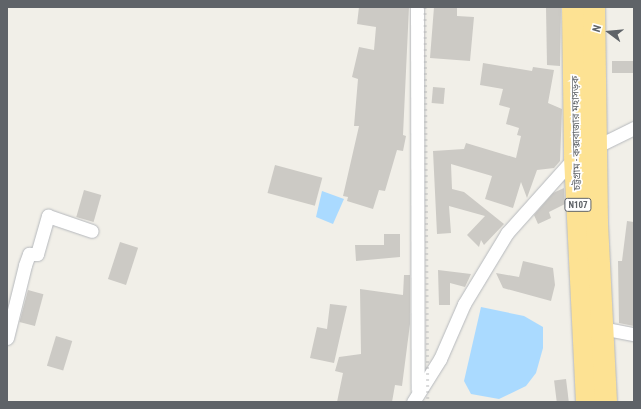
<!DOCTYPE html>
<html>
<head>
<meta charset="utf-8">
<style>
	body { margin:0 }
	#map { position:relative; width:641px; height:409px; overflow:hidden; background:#f1efe8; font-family:"Roboto Condensed","Noto Sans Bengali",sans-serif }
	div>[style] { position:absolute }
	.water>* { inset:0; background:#aadaff }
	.building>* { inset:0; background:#cccac5; transform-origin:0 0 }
	.roads { filter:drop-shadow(0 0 1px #b5b8bc) drop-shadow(0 0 1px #b5b8bc) }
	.street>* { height:13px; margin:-6.5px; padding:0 6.5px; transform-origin:6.5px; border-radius:6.5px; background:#fff }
	.highway>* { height:22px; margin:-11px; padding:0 11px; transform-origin:11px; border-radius:11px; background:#fde293 }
	.rail>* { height:3px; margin-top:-1.5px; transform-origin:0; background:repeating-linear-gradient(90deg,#b6b7b8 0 1px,transparent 0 6px) }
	span { translate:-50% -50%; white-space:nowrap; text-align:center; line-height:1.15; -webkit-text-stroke:3.5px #fff; paint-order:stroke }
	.shield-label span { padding:1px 3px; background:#fff; border:1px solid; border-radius:3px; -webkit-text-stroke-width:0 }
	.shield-label { font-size:9px; color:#5f6368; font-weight:700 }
	.street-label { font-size:10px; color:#5f6368 }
	.frame { position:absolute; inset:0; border:8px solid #5f6368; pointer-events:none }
	.north { position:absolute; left:589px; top:12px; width:40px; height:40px; -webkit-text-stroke:3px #fff; paint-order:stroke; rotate:286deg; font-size:11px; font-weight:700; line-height:16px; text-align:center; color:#5f6368 }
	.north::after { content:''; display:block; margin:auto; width:14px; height:18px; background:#5f6368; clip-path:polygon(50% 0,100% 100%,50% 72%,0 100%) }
</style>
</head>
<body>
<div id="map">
	<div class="water">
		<i style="clip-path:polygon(322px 191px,344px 199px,333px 224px,316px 217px)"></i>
		<i style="clip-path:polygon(481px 307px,524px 316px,543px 327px,543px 348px,536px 373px,526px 386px,499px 399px,471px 394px,464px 381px)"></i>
	</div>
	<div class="building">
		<i style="clip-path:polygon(359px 7px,409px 7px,403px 135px,406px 136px,403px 151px,397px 150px,385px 191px,379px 190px,373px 209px,347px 201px,348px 197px,343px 196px,359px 126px,354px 126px,358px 79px,352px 77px,359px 47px,374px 50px,376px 27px,357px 24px)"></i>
		<i style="clip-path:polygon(434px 7px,457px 7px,457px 16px,474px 17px,470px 61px,430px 58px)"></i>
		<i style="clip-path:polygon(546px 7px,561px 7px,560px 66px,547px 65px)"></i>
		<i style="left:634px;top:61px;width:12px;height:22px;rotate:90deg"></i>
		<i style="clip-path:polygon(483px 63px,532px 71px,533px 67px,554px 70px,548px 103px,562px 109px,560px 161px,554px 168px,537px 170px,527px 198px,521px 182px,513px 208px,485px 199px,492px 176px,451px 164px,452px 189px,464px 192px,504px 224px,484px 245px,481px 240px,479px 247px,467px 235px,485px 216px,449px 206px,451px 233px,437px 234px,433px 151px,464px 149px,466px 143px,516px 158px,521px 136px,517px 135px,519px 128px,506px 124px,510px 108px,499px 105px,503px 89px,480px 85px)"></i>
		<i style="left:433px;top:87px;width:12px;height:16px;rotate:5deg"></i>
		<i style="left:275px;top:165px;width:49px;height:29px;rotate:15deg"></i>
		<i style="clip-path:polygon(564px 188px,565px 204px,549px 212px,551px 218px,538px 224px,534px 215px,553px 193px)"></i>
		<i style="left:84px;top:190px;width:18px;height:28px;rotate:16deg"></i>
		<i style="clip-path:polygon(627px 221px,634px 222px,634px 326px,619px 323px,618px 261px,622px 261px)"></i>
		<i style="clip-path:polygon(384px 234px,400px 234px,400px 257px,356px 261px,355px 245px,384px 245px)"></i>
		<i style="left:120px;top:242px;width:19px;height:39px;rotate:18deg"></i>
		<i style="clip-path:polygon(523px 261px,553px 268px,555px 285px,551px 301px,503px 288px,496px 273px,519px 277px)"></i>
		<i style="clip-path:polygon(438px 270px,471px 274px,465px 287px,450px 283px,450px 305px,439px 305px)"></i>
		<i style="clip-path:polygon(404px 275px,410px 275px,410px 324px,402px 386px,395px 385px,392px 402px,337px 402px,343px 373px,335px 371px,339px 357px,361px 354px,360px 289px,403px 295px)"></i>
		<i style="left:28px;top:290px;width:16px;height:33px;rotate:15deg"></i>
		<i style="clip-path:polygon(330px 304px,347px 306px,334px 363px,310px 358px,317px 327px,327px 329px)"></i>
		<i style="left:56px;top:336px;width:17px;height:31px;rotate:17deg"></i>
		<i style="left:566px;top:379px;width:23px;height:12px;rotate:83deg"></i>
	</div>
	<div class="roads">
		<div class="street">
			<i style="left:417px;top:7px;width:382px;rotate:89.9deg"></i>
			<i style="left:602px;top:328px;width:33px;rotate:11deg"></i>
			<i style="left:7px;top:338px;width:75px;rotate:-76.1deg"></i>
			<i style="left:25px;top:265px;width:12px;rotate:-70deg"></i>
			<i style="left:29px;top:254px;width:8px"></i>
			<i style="left:37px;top:254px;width:40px;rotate:-74deg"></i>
			<i style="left:48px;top:216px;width:46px;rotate:18.8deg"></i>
			<i style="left:413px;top:402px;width:51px;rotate:-57.9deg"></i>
			<i style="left:440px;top:359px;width:60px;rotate:-66.4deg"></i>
			<i style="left:464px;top:304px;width:83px;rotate:-58.8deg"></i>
			<i style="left:507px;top:233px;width:102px;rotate:-48.2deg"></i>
			<i style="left:575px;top:157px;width:66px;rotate:-26.2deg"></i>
		</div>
		<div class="highway">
			<i style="left:573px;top:7px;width:150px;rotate:89.2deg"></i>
			<i style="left:575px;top:157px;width:245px;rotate:87.2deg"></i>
			<i style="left:594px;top:7px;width:217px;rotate:89.2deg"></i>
			<i style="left:597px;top:224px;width:178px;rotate:87.1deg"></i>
		</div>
	</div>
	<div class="rail">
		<i style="left:425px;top:7px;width:395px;rotate:89.6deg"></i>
	</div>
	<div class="shield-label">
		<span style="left:578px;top:205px">N107</span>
	</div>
	<div class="street-label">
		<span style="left:576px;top:133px;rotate:-91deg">চট্টগ্রাম - কক্সবাজার মহাসড়ক</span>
	</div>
	<div class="frame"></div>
	<div class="north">N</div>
</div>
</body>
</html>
